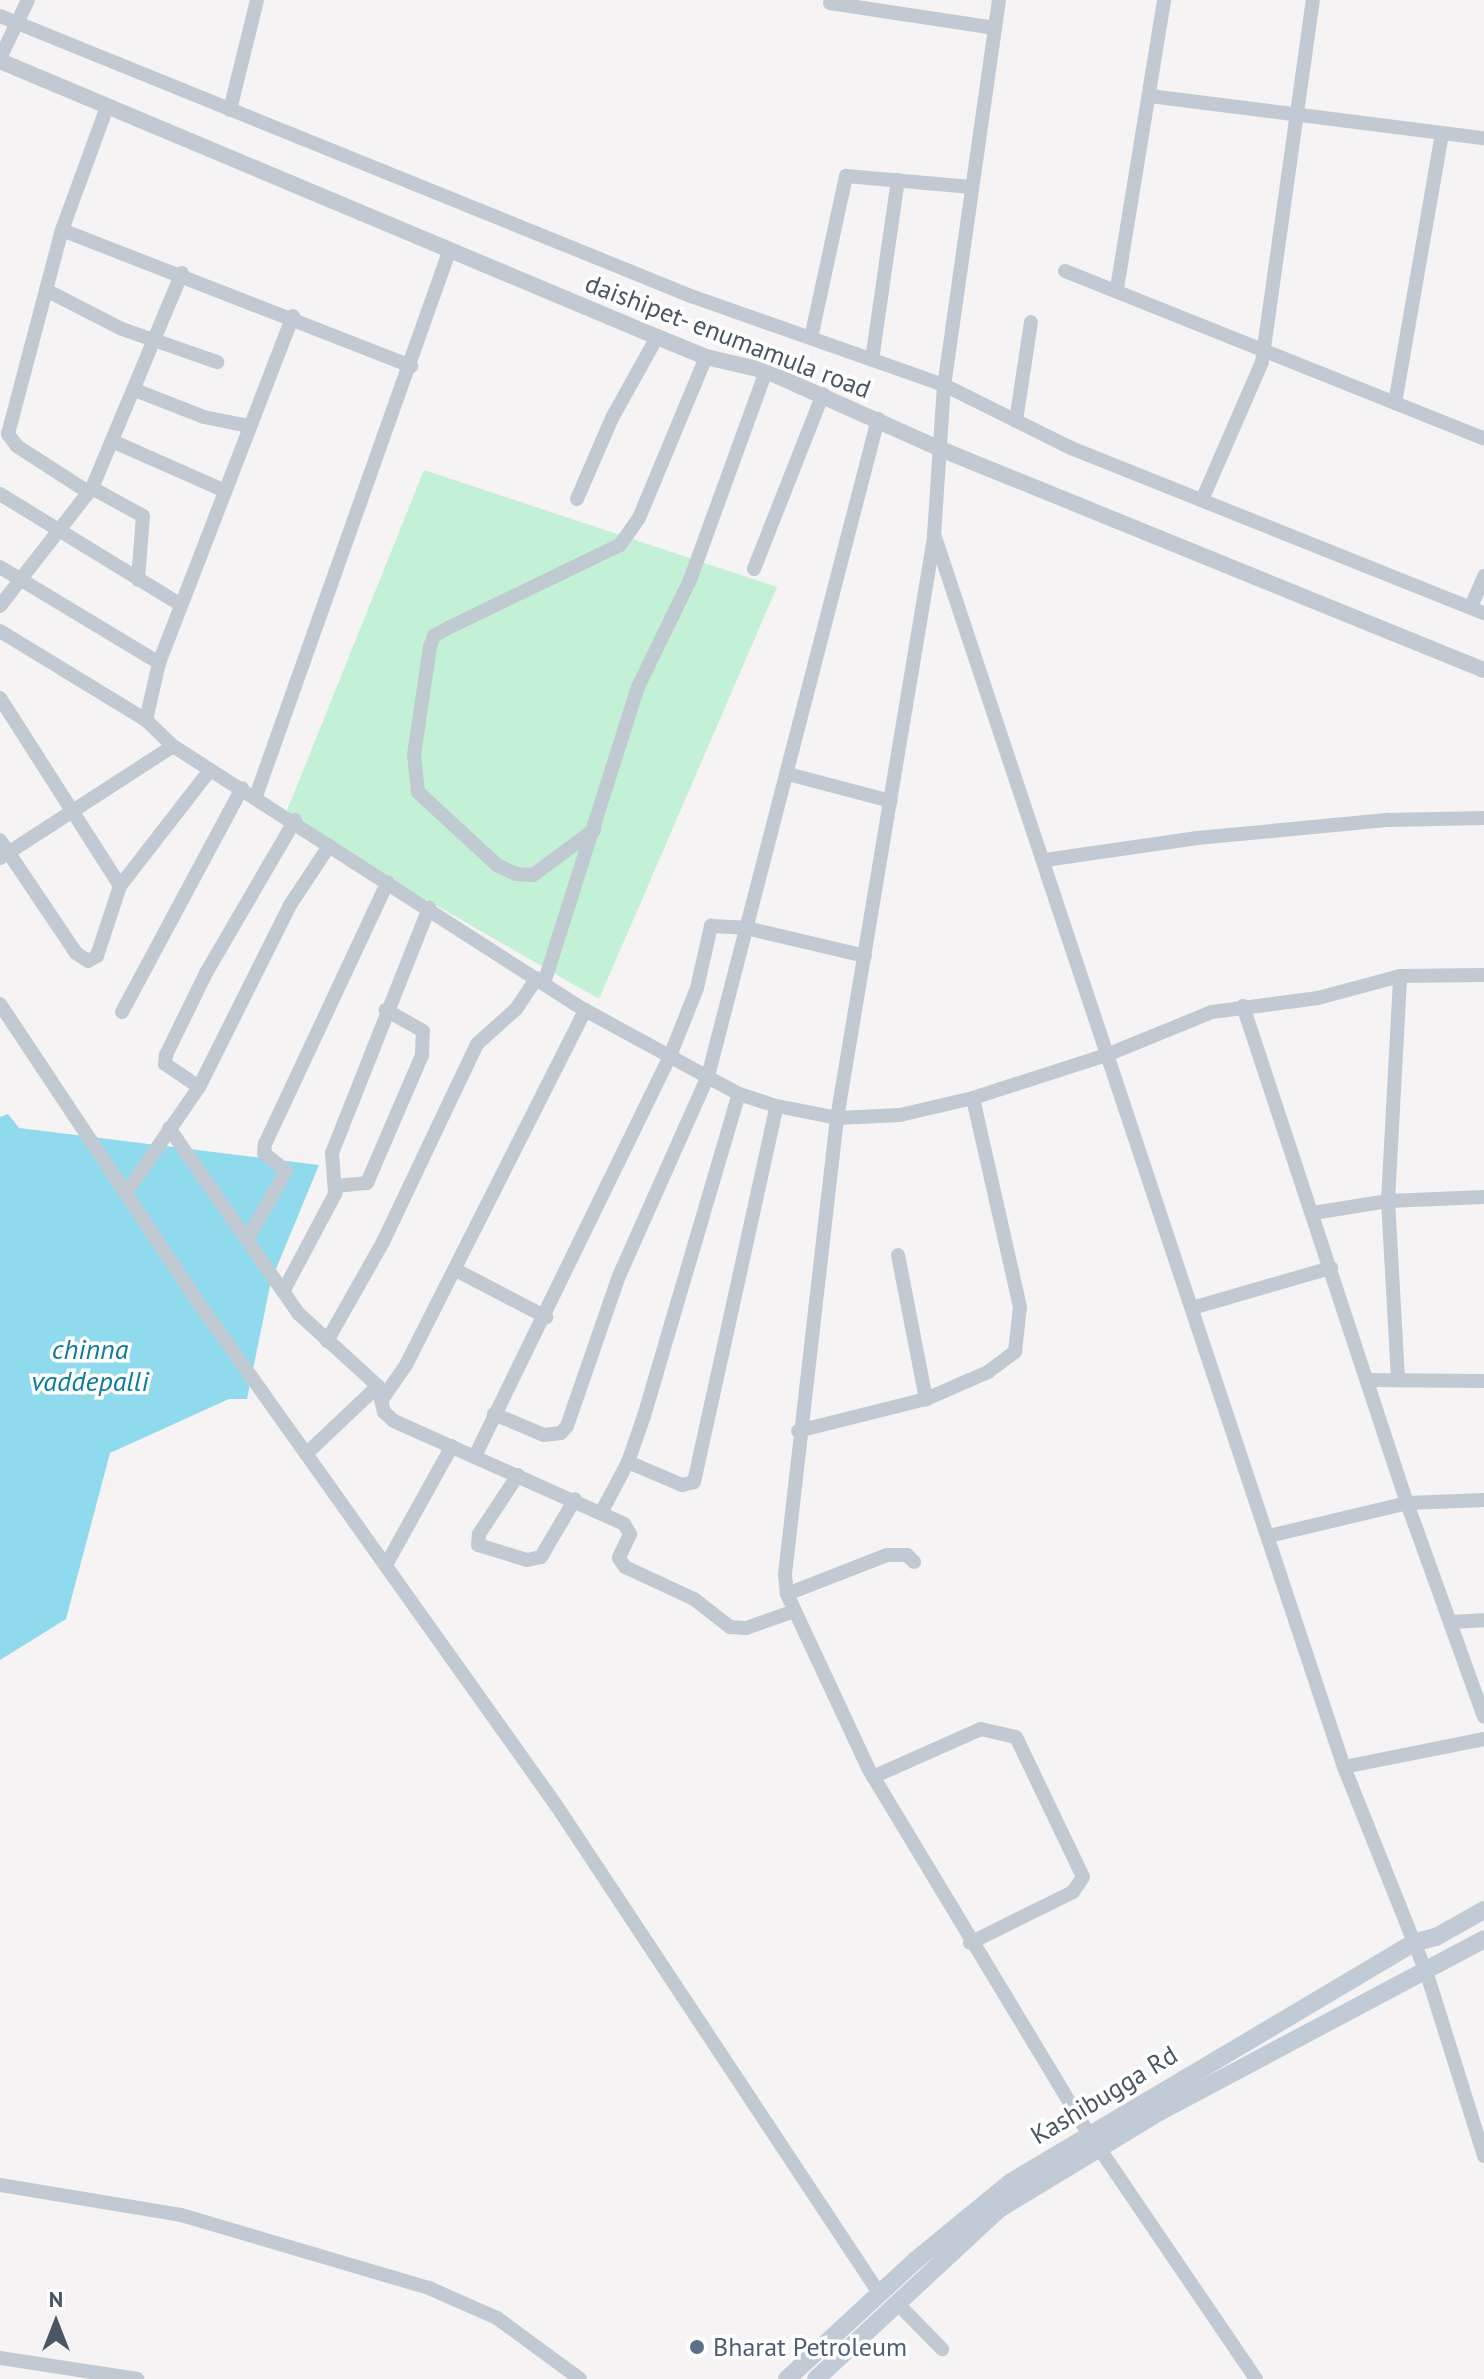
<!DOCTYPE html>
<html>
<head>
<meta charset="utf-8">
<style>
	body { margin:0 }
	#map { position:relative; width:1484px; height:2379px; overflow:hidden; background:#f5f3f3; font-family:"PT Sans",sans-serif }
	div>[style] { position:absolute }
	.green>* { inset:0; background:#c3f1d5 }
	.water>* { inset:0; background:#90daee }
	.minor>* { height:14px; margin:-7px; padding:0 7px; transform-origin:7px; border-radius:7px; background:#c1cad2 }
	.tertiary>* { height:16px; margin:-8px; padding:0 8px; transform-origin:8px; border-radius:8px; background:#c1cad2 }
	.secondary>* { height:18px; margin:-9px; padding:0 9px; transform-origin:9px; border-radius:9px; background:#c1cbd6 }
	.dots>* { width:22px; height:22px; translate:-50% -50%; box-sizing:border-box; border:4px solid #fff; border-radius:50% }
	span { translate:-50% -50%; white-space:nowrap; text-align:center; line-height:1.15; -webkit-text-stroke:7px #fff; paint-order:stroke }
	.street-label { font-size:26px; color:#4a5661 }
	.service-label { font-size:26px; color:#4e5e75 }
	.left { translate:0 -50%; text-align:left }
	.water-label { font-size:28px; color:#0c7c9b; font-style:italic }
	.north { position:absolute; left:16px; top:2283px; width:80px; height:80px; -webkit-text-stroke:6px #fff; paint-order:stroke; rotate:0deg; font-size:22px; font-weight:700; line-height:32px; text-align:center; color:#4a5661 }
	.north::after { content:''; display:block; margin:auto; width:28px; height:36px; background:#4a5661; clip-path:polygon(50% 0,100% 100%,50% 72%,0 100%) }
</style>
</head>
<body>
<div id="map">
	<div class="green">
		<i style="clip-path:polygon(424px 470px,777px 587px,599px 999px,284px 818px)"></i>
	</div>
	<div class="water">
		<i style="clip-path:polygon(8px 1114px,19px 1128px,319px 1165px,271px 1281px,247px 1399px,229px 1399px,110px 1453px,66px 1619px,0 1660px,0 1117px)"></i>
	</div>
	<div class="minor">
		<i style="left:999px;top:0;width:389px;rotate:98.1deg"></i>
		<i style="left:944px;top:385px;width:149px;rotate:93.8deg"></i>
		<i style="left:934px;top:534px;width:1299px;rotate:71.61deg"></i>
		<i style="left:1344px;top:1767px;width:223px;rotate:68.2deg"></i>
		<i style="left:1427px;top:1974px;width:191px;rotate:72.6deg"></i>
		<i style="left:830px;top:3px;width:167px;rotate:8.6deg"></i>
		<i style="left:0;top:16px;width:746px;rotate:22.06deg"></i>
		<i style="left:691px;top:296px;width:268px;rotate:19.4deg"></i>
		<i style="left:944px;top:385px;width:142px;rotate:26.4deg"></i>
		<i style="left:1071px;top:448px;width:445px;rotate:21.8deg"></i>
		<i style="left:0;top:58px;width:64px;rotate:-64.2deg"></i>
		<i style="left:1150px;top:96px;width:337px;rotate:7.2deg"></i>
		<i style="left:230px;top:110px;width:113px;rotate:-76.2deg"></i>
		<i style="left:62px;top:230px;width:375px;rotate:21.3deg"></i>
		<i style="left:1065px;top:271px;width:451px;rotate:21.8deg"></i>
		<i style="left:1117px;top:288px;width:292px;rotate:-80.7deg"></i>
		<i style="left:46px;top:290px;width:85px;rotate:27.2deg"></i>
		<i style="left:122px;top:329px;width:101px;rotate:19.2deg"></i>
		<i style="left:811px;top:338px;width:166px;rotate:-77.8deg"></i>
		<i style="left:846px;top:176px;width:126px;rotate:5deg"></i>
		<i style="left:872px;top:360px;width:182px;rotate:-81.8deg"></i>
		<i style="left:135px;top:390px;width:74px;rotate:21.4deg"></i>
		<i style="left:204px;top:417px;width:46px;rotate:11.3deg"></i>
		<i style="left:1395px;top:403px;width:273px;rotate:-80.1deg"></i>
		<i style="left:1016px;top:421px;width:100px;rotate:-81.4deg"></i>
		<i style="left:112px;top:441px;width:121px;rotate:23.8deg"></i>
		<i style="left:92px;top:488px;width:58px;rotate:28.8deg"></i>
		<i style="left:143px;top:516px;width:64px;rotate:94.5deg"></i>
		<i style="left:88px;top:492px;width:85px;rotate:-147.1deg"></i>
		<i style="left:17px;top:446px;width:15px;rotate:-127deg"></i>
		<i style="left:8px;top:434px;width:211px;rotate:-75.2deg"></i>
		<i style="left:62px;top:230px;width:131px;rotate:-69.9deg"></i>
		<i style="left:0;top:494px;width:212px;rotate:31.5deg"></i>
		<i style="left:577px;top:499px;width:88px;rotate:-66.6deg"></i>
		<i style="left:612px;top:418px;width:93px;rotate:-60.9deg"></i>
		<i style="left:1202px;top:500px;width:150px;rotate:-66.5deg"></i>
		<i style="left:1262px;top:362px;width:366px;rotate:-82deg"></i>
		<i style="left:934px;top:538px;width:588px;rotate:99.49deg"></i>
		<i style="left:837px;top:1118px;width:460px;rotate:96.5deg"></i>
		<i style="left:785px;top:1575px;width:19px;rotate:84deg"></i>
		<i style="left:787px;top:1594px;width:192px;rotate:65deg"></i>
		<i style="left:868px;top:1768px;width:426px;rotate:58.9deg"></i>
		<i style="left:0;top:567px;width:186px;rotate:31.1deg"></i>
		<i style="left:754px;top:569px;width:188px;rotate:-68.5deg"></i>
		<i style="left:0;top:606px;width:150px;rotate:-52.1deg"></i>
		<i style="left:92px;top:488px;width:233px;rotate:-67.3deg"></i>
		<i style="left:1471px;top:607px;width:34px;rotate:-67deg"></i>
		<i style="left:0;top:631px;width:171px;rotate:31.4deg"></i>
		<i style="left:146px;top:720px;width:37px;rotate:44deg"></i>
		<i style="left:173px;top:746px;width:489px;rotate:32.7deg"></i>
		<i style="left:585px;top:1010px;width:175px;rotate:28.6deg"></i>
		<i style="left:739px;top:1094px;width:40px;rotate:18deg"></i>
		<i style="left:777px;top:1106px;width:61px;rotate:11.3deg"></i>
		<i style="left:837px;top:1118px;width:63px;rotate:-2.7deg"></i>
		<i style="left:900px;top:1115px;width:75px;rotate:-13.1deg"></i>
		<i style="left:973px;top:1098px;width:143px;rotate:-17.9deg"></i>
		<i style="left:1109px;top:1054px;width:111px;rotate:-22.2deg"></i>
		<i style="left:1212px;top:1012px;width:107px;rotate:-7.5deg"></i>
		<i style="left:1318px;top:998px;width:85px;rotate:-15deg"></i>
		<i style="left:0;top:698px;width:223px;rotate:57.4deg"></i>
		<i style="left:120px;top:886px;width:74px;rotate:108.2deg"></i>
		<i style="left:97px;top:956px;width:10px;rotate:151deg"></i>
		<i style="left:88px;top:961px;width:14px;rotate:-146deg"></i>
		<i style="left:76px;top:953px;width:136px;rotate:-123.9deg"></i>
		<i style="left:146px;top:720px;width:58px;rotate:-77.2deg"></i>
		<i style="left:159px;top:663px;width:372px;rotate:-68.9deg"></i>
		<i style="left:788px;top:774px;width:106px;rotate:14.7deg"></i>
		<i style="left:256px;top:796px;width:580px;rotate:-70.47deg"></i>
		<i style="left:594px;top:830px;width:76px;rotate:143.6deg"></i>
		<i style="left:533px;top:875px;width:17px;rotate:-177deg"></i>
		<i style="left:516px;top:874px;width:21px;rotate:-155deg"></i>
		<i style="left:497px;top:865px;width:108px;rotate:-137.3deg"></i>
		<i style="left:418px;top:792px;width:37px;rotate:-96deg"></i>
		<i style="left:414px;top:755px;width:109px;rotate:-81.6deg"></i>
		<i style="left:430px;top:647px;width:12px;rotate:-70deg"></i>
		<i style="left:434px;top:636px;width:16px;rotate:-30deg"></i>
		<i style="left:448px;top:628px;width:191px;rotate:-25.8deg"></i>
		<i style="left:620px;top:545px;width:33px;rotate:-55deg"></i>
		<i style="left:639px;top:518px;width:174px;rotate:-67.4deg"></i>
		<i style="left:0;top:858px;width:206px;rotate:-32.9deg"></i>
		<i style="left:1045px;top:860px;width:154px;rotate:-8.2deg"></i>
		<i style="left:1197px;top:838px;width:193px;rotate:-5.4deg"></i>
		<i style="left:1389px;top:820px;width:95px;rotate:-1.2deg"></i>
		<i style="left:120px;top:886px;width:147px;rotate:-52.2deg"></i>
		<i style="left:544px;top:983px;width:311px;rotate:-72.4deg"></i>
		<i style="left:638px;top:687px;width:119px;rotate:-64.1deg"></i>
		<i style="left:690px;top:580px;width:222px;rotate:-70deg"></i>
		<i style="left:0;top:1004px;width:358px;rotate:56.4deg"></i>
		<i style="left:198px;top:1302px;width:617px;rotate:54.56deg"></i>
		<i style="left:556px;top:1805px;width:585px;rotate:56.5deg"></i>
		<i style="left:1243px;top:1006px;width:523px;rotate:71.74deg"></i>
		<i style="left:1407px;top:1503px;width:227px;rotate:70.2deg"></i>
		<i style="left:122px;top:1012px;width:254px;rotate:-61.8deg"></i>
		<i style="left:199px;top:1087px;width:41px;rotate:-145.9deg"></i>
		<i style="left:165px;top:1064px;width:9px;rotate:-84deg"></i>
		<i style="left:166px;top:1055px;width:91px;rotate:-64deg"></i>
		<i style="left:206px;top:973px;width:177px;rotate:-59.8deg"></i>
		<i style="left:169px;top:1128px;width:226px;rotate:55.1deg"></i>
		<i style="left:298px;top:1313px;width:108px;rotate:42.4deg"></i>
		<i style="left:378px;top:1386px;width:27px;rotate:77deg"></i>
		<i style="left:384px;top:1412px;width:13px;rotate:42deg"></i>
		<i style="left:394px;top:1421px;width:252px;rotate:24.1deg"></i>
		<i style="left:624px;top:1524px;width:12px;rotate:59deg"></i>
		<i style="left:630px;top:1534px;width:26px;rotate:115deg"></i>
		<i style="left:619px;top:1558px;width:11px;rotate:56deg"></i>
		<i style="left:625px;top:1567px;width:76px;rotate:24.9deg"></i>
		<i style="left:694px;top:1599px;width:46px;rotate:37.9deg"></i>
		<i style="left:730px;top:1627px;width:16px;rotate:4deg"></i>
		<i style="left:746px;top:1628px;width:52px;rotate:-19.1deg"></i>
		<i style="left:337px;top:1186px;width:30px;rotate:-6deg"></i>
		<i style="left:367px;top:1183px;width:139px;rotate:-66.7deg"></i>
		<i style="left:422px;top:1055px;width:24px;rotate:-88deg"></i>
		<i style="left:423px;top:1031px;width:43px;rotate:-150.4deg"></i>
		<i style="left:128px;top:1190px;width:125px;rotate:-55.4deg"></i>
		<i style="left:199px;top:1087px;width:203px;rotate:-63.4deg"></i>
		<i style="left:290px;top:905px;width:71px;rotate:-56.5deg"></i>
		<i style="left:1313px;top:1213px;width:76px;rotate:-9.1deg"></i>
		<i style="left:1388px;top:1201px;width:96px;rotate:-2.4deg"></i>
		<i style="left:248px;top:1238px;width:77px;rotate:-60.4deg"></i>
		<i style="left:286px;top:1171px;width:28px;rotate:-141deg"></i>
		<i style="left:264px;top:1153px;width:9px;rotate:-84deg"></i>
		<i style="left:265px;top:1144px;width:289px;rotate:-64.9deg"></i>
		<i style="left:898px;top:1255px;width:147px;rotate:79deg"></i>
		<i style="left:456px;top:1270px;width:102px;rotate:27.6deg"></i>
		<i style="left:284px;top:1290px;width:109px;rotate:-62deg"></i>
		<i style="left:335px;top:1194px;width:41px;rotate:-94.2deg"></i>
		<i style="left:332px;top:1153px;width:264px;rotate:-68.4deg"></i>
		<i style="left:1192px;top:1308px;width:145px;rotate:-16.1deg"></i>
		<i style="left:327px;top:1341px;width:114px;rotate:-60.5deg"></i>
		<i style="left:383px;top:1242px;width:219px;rotate:-64.6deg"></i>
		<i style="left:477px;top:1044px;width:52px;rotate:-41.9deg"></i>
		<i style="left:516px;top:1009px;width:37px;rotate:-56deg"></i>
		<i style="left:1398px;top:1379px;width:178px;rotate:-93.2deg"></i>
		<i style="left:1388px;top:1201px;width:225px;rotate:-86.9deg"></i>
		<i style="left:1400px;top:976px;width:84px;rotate:-0.7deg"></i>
		<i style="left:1367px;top:1380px;width:117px;rotate:0.5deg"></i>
		<i style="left:381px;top:1401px;width:44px;rotate:-55.2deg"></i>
		<i style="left:406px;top:1365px;width:398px;rotate:-63.2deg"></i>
		<i style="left:494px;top:1414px;width:54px;rotate:22.8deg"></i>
		<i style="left:544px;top:1435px;width:17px;rotate:-7deg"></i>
		<i style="left:561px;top:1433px;width:9px;rotate:-49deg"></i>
		<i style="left:567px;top:1426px;width:159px;rotate:-70.9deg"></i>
		<i style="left:619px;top:1276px;width:219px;rotate:-66deg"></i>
		<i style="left:708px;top:1076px;width:679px;rotate:-75.49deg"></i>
		<i style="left:798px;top:1431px;width:132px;rotate:-14deg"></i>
		<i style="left:926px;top:1399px;width:68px;rotate:-23.5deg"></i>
		<i style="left:988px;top:1372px;width:34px;rotate:-37deg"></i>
		<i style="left:1015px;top:1352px;width:45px;rotate:-83.7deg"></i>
		<i style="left:1020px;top:1307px;width:214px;rotate:-102.7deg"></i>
		<i style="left:306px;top:1454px;width:99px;rotate:-43.4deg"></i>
		<i style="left:475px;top:1456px;width:445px;rotate:-64deg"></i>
		<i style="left:670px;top:1056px;width:73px;rotate:-68.3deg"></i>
		<i style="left:697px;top:988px;width:64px;rotate:-77.3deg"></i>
		<i style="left:711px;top:926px;width:35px;rotate:3deg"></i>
		<i style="left:746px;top:928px;width:122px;rotate:13.2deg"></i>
		<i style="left:628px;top:1462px;width:59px;rotate:23.1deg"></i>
		<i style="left:682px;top:1485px;width:12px;rotate:-14deg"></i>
		<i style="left:694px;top:1482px;width:385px;rotate:-77.6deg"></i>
		<i style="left:518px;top:1475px;width:71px;rotate:123.5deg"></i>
		<i style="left:479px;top:1534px;width:11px;rotate:95deg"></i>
		<i style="left:478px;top:1545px;width:51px;rotate:17deg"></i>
		<i style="left:527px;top:1560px;width:14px;rotate:-12deg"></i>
		<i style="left:541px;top:1557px;width:67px;rotate:-59.6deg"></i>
		<i style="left:601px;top:1513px;width:58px;rotate:-62.1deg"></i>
		<i style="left:628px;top:1462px;width:49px;rotate:-70.8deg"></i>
		<i style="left:644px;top:1416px;width:336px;rotate:-73.6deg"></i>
		<i style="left:1269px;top:1536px;width:142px;rotate:-13.4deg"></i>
		<i style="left:1407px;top:1503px;width:77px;rotate:-2.2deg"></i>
		<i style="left:386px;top:1565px;width:136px;rotate:-61deg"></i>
		<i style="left:787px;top:1594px;width:107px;rotate:-21.3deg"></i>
		<i style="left:887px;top:1555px;width:20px"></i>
		<i style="left:907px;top:1555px;width:10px;rotate:45deg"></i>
		<i style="left:1451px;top:1622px;width:33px;rotate:-3deg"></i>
		<i style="left:1344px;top:1767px;width:143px;rotate:-11.3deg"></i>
		<i style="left:873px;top:1777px;width:118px;rotate:-24deg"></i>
		<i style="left:981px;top:1729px;width:36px;rotate:13deg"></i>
		<i style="left:1016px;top:1737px;width:155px;rotate:64.4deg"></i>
		<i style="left:1083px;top:1877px;width:18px;rotate:124deg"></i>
		<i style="left:1073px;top:1892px;width:115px;rotate:153.7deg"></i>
		<i style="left:1099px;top:2148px;width:279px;rotate:55.8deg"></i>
		<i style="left:0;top:2185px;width:183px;rotate:9.4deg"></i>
		<i style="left:181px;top:2215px;width:259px;rotate:16.4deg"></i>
		<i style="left:429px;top:2288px;width:74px;rotate:23.8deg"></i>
		<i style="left:497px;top:2318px;width:103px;rotate:36.3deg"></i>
		<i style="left:896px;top:2302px;width:66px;rotate:45.6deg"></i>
		<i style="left:0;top:2358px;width:139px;rotate:8.7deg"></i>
	</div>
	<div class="tertiary">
		<i style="left:0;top:61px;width:713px;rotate:22.79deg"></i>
		<i style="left:657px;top:337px;width:53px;rotate:22.2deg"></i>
		<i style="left:706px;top:357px;width:62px;rotate:13.1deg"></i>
		<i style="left:766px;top:371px;width:188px;rotate:24.1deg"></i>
		<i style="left:938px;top:448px;width:589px;rotate:22.13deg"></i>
	</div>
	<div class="secondary">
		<i style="left:787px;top:2379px;width:176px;rotate:-42.7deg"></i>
		<i style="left:916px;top:2260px;width:123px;rotate:-39.4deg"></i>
		<i style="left:1011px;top:2182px;width:468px;rotate:-30.7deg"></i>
		<i style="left:1413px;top:1943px;width:24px;rotate:-15deg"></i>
		<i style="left:1436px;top:1937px;width:55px;rotate:-29.4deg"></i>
		<i style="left:816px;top:2379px;width:250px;rotate:-42.9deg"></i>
		<i style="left:999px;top:2209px;width:189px;rotate:-31.2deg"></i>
		<i style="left:1161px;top:2111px;width:366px;rotate:-28deg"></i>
	</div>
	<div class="dots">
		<i style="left:697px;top:2347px;background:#5c6f8a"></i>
	</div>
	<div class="street-label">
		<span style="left:728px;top:336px;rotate:21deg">daishipet- enumamula road</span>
		<span style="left:1104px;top:2095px;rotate:-31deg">Kashibugga Rd</span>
	</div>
	<div class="service-label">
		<span class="left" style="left:713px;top:2347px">Bharat Petroleum</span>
	</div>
	<div class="water-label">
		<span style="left:90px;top:1365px">chinna<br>vaddepalli</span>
	</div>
	<div class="north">N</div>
</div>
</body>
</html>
